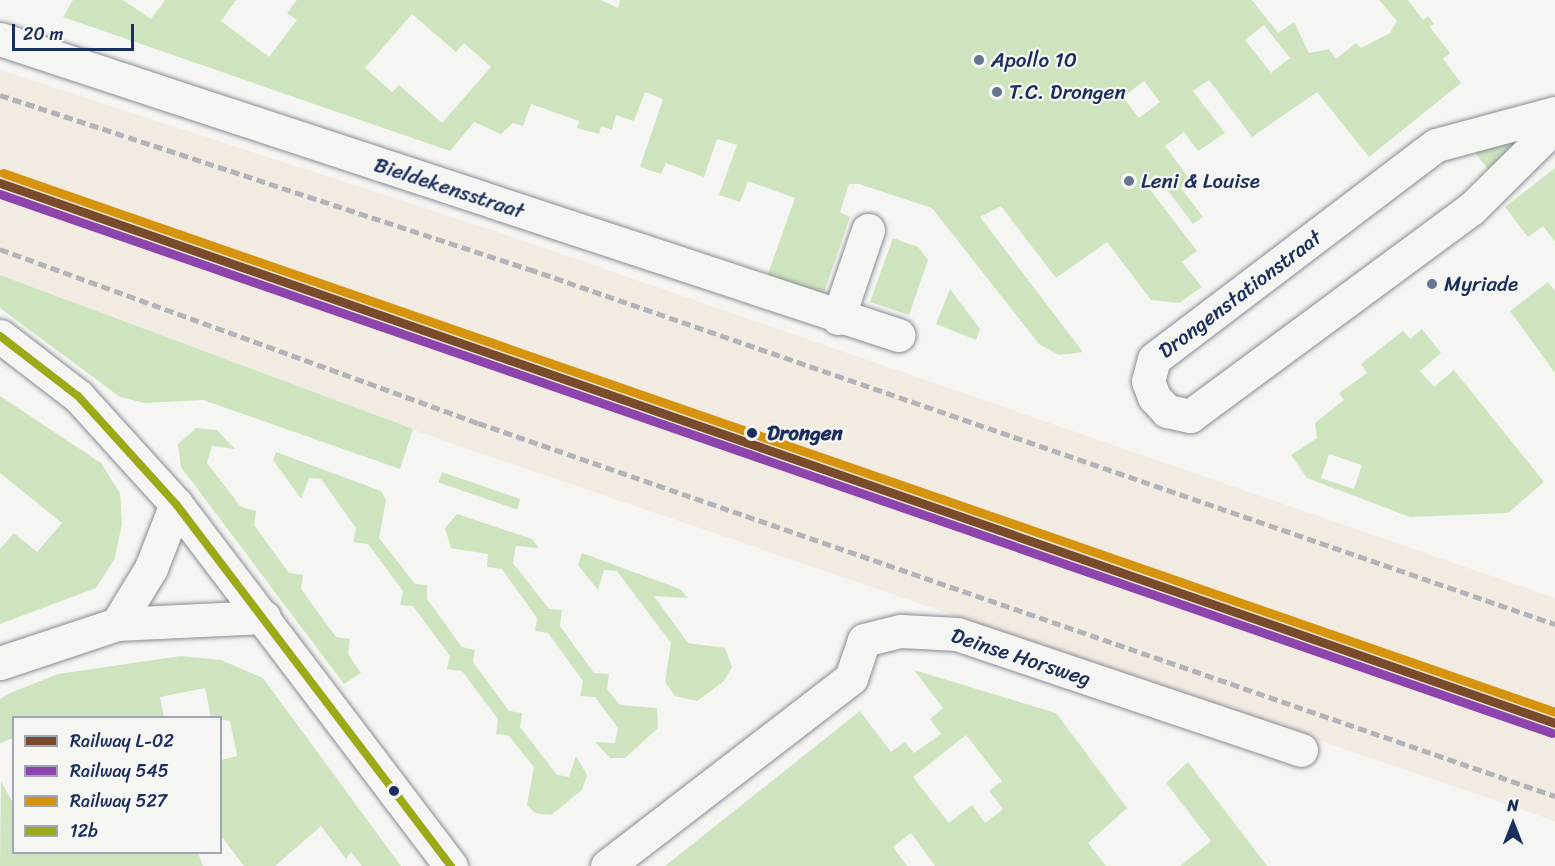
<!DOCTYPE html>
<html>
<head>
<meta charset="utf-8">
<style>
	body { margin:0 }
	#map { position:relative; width:1555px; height:866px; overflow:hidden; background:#f5f5f3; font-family:Sriracha,sans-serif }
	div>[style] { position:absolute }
	.built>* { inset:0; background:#f1ebe1 }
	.green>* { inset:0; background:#cee4bf; transform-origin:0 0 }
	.roads { filter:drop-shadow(0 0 2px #898d95) drop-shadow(0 0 2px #898d95) }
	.street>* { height:33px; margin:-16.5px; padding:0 16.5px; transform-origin:16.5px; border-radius:16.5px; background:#f5f5f3 }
	.secondary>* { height:33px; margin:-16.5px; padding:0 16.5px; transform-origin:16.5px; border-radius:16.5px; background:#f5f5f3 }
	.rail>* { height:4.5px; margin-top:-2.25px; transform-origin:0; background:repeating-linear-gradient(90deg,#b2b4b9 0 9px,transparent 0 13.5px) }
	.bus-1>* { height:8px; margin:-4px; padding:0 4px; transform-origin:4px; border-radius:4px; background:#9daa18 }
	.rail-1>* { height:9px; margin:-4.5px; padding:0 4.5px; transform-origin:4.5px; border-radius:4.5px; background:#7a4b2a }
	.rail-2>* { height:9px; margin:-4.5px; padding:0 4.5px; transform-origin:4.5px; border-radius:4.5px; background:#8e44ad }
	.rail-3>* { height:9px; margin:-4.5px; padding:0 4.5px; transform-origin:4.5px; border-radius:4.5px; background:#d6940e }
	.dots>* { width:16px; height:16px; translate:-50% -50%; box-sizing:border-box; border:3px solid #f6f6f2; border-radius:50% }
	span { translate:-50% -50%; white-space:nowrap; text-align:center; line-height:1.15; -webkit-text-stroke:4.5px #f6f6f2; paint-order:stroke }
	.poi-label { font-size:21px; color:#1b2f5e }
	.left { translate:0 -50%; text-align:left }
	.street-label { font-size:21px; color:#1b2f5e }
	.stop-label { font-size:21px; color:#1b2f5e; font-weight:700 }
	.legend { position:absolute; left:12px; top:716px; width:210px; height:138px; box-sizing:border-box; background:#f6f6f2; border:2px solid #9ea6b7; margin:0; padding:8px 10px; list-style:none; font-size:18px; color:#1b2f5e }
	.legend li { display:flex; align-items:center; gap:12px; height:30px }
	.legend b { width:30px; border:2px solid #9ea6b7 }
	.north { position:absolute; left:1483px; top:794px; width:60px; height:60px; -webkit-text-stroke:4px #f6f6f2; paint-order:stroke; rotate:0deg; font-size:16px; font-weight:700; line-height:24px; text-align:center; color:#1b2f5e }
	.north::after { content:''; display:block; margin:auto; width:21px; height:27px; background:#1b2f5e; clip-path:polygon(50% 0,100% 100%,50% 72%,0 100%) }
	.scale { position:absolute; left:12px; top:24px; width:122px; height:27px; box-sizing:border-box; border:3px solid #1b2f5e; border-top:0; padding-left:8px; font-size:18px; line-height:21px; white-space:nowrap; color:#1b2f5e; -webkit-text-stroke:4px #f6f6f2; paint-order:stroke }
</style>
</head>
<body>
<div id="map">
	<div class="built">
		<i style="clip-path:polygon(0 70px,492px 230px,1555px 598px,1555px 821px,422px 433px,0 275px)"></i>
	</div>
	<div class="green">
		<i style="clip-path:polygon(evenodd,73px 0,123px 0,151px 19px,165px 0,236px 0,221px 21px,269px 57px,297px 20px,287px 13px,297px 0,601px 0,618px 8px,620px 0,1252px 0,1278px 33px,1294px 22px,1309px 53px,1329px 49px,1336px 59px,1356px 43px,1361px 48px,1390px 33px,1397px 21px,1379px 0,1408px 0,1423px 20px,1428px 16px,1434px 24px,1430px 27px,1450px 53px,1443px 59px,1461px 83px,1369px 157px,1317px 92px,1252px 137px,1209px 80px,1193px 91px,1225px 133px,1198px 151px,1184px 132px,1165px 146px,1191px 181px,1181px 188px,1203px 217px,1193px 224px,1156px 175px,1145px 183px,1197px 251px,1182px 262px,1202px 287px,1179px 303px,1151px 300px,1107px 242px,1056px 278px,1001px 206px,980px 217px,1083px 352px,1059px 355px,1039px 344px,932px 208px,859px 184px,849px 184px,840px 212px,850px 217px,820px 304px,764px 285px,795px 198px,748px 181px,740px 202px,719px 195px,737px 145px,717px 139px,704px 177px,666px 163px,661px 174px,640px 167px,663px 99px,645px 92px,634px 121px,616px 115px,612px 130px,601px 126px,599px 134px,577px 128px,579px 121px,531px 104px,523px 126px,513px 123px,501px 134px,474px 122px,450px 151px,63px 17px,73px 0,412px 14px,456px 52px,464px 43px,491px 67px,442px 123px,399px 85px,392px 92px,365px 68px,412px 14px,73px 0,1264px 25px,1290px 58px,1271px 73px,1245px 40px,1264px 25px,73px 0,1144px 81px,1160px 102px,1139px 118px,1123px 97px,1144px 81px)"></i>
		<i style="clip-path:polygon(1527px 135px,1490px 171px,1476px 154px,1480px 145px)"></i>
		<i style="clip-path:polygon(1555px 168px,1555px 242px,1543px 226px,1528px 237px,1505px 207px)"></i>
		<i style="clip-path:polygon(893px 238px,918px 247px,928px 260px,909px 315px,870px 302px)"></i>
		<i style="clip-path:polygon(0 275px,413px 429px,400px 469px,203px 400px,145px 403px,120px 397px,0 308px)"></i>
		<i style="clip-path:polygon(1548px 282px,1555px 291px,1555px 373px,1510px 311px)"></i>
		<i style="clip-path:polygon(950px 289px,980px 329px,976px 340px,936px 324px)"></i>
		<i style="clip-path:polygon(evenodd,1422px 329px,1441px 353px,1420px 371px,1434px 387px,1454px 370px,1544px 482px,1508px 513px,1410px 517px,1307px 478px,1291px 455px,1317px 438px,1315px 423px,1344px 400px,1339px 393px,1367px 373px,1361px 364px,1403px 331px,1410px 339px,1422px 329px,1329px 454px,1362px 465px,1354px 489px,1321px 478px,1329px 454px)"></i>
		<i style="clip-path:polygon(0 396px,101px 463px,120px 493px,122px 523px,115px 558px,96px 588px,0 624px,0 549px,14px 533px,37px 552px,62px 523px,0 473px)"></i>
		<i style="clip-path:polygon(196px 428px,217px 430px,235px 449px,212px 446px,207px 463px,241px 507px,256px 511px,254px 525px,289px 573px,303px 575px,301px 589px,336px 637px,350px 639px,348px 654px,361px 673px,344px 684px,181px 467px,178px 444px)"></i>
		<i style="clip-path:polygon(276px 452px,381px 491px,386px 500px,379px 538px,415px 584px,427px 585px,427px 599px,462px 647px,475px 650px,473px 662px,509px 711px,522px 713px,520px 727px,557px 775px,569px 777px,576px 756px,587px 775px,582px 790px,551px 815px,535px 813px,527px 805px,534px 767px,508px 735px,496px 734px,498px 719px,462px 671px,447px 669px,450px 656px,413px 606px,400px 605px,403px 591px,368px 544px,353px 542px,356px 528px,321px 479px,309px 478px,301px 499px,273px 460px)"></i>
		<i style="left:442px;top:472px;width:83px;height:11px;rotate:19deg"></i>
		<i style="clip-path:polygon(457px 514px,532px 539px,539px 548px,516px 546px,513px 563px,549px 609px,562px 610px,560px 626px,594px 673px,609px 674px,607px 689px,620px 705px,657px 708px,658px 728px,625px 758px,610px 758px,595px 742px,615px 743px,618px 728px,595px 697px,580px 696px,583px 681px,548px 633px,535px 631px,537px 618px,502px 569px,487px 567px,488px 554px,451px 548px,445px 528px)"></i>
		<i style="clip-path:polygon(582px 553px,680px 589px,688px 598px,654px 596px,688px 643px,725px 648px,732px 667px,724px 681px,697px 701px,675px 696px,665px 682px,671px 643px,617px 571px,604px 570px,598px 590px,578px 565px)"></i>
		<i style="clip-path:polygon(181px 656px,221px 660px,263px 678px,401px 866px,362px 866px,351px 852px,346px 859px,321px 826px,275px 866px,244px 866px,221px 836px,221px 760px,237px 756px,230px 721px,211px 717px,205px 688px,160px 697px,164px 717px,14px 718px,13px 738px,0 743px,0 699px,10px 693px,58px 674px)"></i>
		<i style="clip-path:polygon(evenodd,914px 670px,1056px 713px,1127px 808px,1088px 843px,1106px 866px,935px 866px,911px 833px,893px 847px,907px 866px,665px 866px,860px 711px,891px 752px,905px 742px,914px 753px,941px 734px,930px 719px,943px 708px,914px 670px,966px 735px,1002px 781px,989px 791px,1003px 809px,985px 823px,972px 805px,949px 823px,913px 777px,966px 735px)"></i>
		<i style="clip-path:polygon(1188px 762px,1267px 866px,1180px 866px,1211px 841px,1166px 783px)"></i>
		<i style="clip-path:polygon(1px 781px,13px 803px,14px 852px,198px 853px,203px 866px,0 866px)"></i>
	</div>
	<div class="roads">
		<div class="street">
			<i style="left:0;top:39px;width:946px;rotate:18.24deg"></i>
			<i style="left:1555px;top:113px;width:123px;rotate:164.9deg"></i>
			<i style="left:1436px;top:145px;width:15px;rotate:143deg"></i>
			<i style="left:1424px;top:154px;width:339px;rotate:142.8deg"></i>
			<i style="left:1154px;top:359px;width:23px;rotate:105deg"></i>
			<i style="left:1148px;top:381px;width:17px;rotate:69deg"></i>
			<i style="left:1154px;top:397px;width:19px;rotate:47deg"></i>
			<i style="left:1167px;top:411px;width:24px;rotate:12deg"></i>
			<i style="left:1190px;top:416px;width:349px;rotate:-36.4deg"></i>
			<i style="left:1471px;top:209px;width:118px;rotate:-44.7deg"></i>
			<i style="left:838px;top:318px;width:93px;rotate:-71.2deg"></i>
			<i style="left:117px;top:624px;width:66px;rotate:-58.7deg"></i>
			<i style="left:151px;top:568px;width:69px;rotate:-68.7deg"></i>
			<i style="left:0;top:663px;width:123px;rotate:-18.4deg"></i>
			<i style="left:117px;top:624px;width:147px;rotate:-2.7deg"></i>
			<i style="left:607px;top:866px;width:308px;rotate:-37.6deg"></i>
			<i style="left:851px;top:678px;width:40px;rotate:-71.1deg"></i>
			<i style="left:864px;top:640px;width:38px;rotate:-14deg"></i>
			<i style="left:901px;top:631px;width:56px;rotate:3.1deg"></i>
			<i style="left:957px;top:634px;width:363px;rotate:18.6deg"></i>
		</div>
		<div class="secondary">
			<i style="left:0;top:336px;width:98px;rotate:37.6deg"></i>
			<i style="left:78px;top:396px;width:146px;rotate:47.8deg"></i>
			<i style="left:176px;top:504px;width:455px;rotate:52.8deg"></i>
		</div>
	</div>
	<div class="rail">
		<i style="left:0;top:95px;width:557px;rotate:18.21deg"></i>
		<i style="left:529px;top:269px;width:1086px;rotate:19.09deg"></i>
		<i style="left:0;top:249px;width:509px;rotate:20deg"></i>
		<i style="left:478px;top:423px;width:1140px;rotate:19.1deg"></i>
	</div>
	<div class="bus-1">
		<i style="left:0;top:336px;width:98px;rotate:37.6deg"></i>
		<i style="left:78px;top:396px;width:146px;rotate:47.8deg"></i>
		<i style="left:176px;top:504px;width:455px;rotate:52.8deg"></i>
	</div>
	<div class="rail-1">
		<i style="left:0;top:183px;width:1646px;rotate:19.15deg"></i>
	</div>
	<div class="rail-2">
		<i style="left:0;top:194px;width:1643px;rotate:19.15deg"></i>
	</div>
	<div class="rail-3">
		<i style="left:3px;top:173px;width:1643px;rotate:19.15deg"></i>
	</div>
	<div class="dots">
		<i style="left:979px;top:60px;background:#677492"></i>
		<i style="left:997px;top:92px;background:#677492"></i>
		<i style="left:1129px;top:181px;background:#677492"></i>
		<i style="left:1432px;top:284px;background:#677492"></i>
		<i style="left:752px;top:433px;background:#1b2f5e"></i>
		<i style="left:394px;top:791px;background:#1b2f5e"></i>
	</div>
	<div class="poi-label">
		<span class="left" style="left:991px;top:60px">Apollo 10</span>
		<span class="left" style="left:1009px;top:92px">T.C. Drongen</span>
		<span class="left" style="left:1141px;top:181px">Leni &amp; Louise</span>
		<span class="left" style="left:1444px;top:284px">Myriade</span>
	</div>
	<div class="street-label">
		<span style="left:449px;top:188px;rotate:18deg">Bieldekensstraat</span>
		<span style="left:1240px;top:294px;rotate:-37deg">Drongenstationstraat</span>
		<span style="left:1021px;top:657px;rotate:18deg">Deinse Horsweg</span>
	</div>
	<div class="stop-label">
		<span class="left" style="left:767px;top:433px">Drongen</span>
	</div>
	<ul class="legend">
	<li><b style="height:8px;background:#7a4b2a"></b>Railway L-02</li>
	<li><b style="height:8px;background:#8e44ad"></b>Railway 545</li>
	<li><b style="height:8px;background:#d6940e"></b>Railway 527</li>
	<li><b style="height:8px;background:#9daa18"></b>12b</li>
	</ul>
	<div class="north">N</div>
	<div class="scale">20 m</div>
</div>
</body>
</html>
